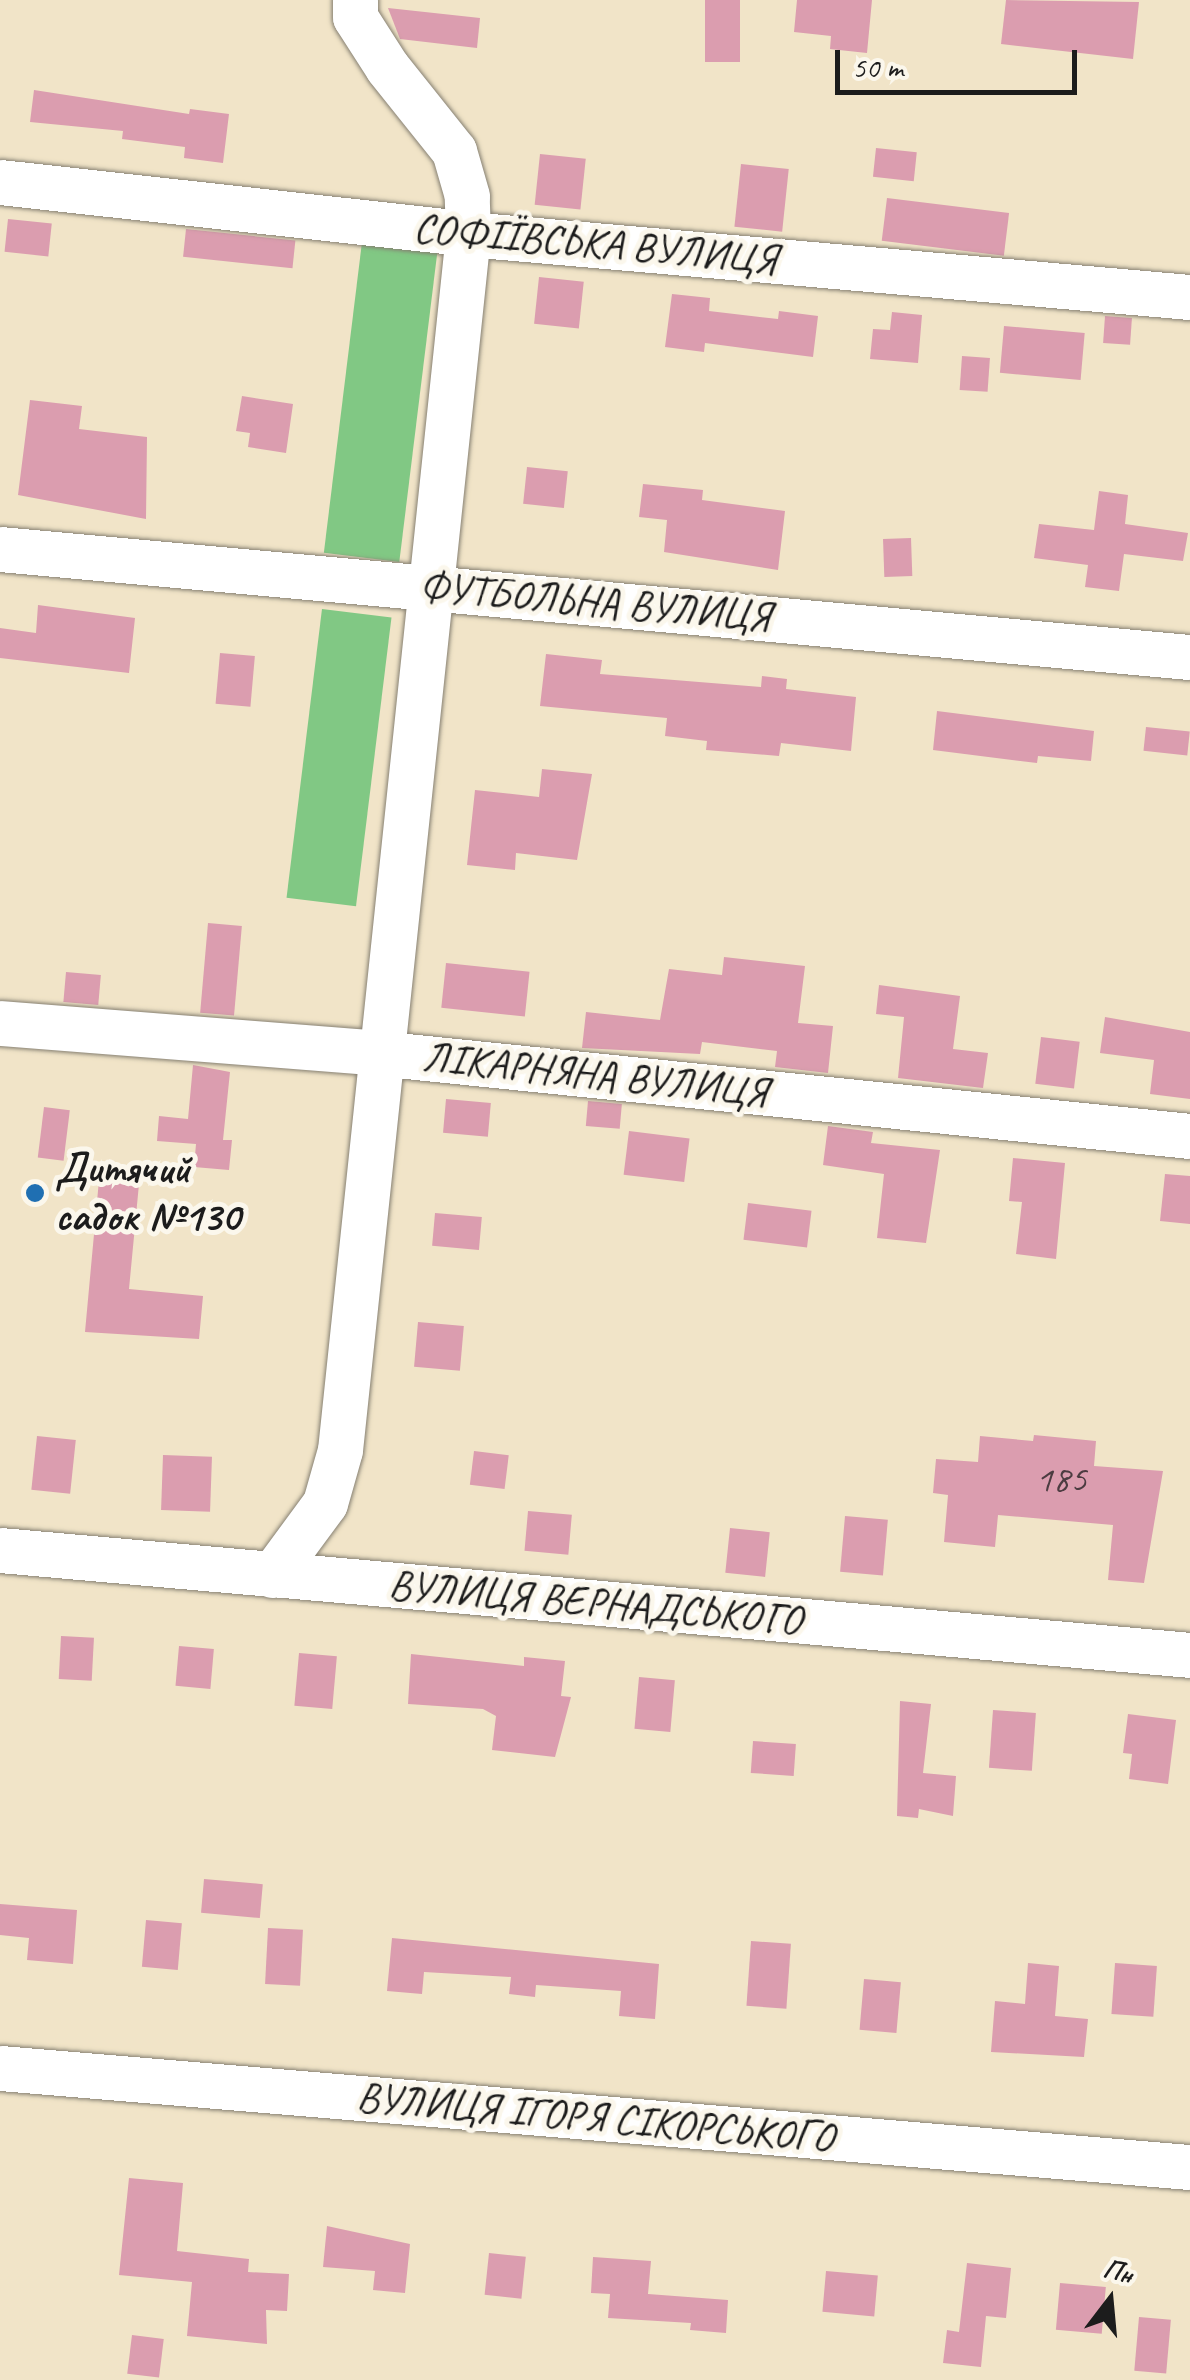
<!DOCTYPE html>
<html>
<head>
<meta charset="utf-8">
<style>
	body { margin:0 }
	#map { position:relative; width:1190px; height:2380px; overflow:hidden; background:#f1e4c8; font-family:Caveat,sans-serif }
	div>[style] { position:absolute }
	.green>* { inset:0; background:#81c884; transform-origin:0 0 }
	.building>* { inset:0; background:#db9daf; transform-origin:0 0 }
	.roads { filter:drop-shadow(0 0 2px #868072) drop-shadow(0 0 2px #868072) }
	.minor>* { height:45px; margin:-22.5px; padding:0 22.5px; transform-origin:22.5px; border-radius:22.5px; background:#fff }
	.dots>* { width:28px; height:28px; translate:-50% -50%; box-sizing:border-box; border:5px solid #fbf7ec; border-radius:50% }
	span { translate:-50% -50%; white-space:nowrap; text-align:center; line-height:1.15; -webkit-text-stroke:10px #fbf7ec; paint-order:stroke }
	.number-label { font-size:38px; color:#4c3c41 }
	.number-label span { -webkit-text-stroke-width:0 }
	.street-label { font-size:42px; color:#1c1c1c }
	.poi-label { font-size:42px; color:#1c1c1c; font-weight:700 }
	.left { translate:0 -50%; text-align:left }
	.north { position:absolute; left:1060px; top:2250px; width:100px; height:100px; -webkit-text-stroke:8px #fbf7ec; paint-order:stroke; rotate:16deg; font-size:28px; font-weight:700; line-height:40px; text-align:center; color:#1c1c1c }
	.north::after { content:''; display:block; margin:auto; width:35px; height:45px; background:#1c1c1c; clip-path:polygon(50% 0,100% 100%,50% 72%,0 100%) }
	.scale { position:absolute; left:835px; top:50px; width:242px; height:45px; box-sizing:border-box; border:5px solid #1c1c1c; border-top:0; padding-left:12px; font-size:30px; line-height:35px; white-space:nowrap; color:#1c1c1c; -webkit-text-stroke:8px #fbf7ec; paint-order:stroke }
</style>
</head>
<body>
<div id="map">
	<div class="green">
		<i style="left:362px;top:242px;width:76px;height:313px;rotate:7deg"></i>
		<i style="left:322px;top:609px;width:70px;height:291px;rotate:7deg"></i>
	</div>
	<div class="building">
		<i style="left:705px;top:0;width:35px;height:62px"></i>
		<i style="clip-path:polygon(797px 0,872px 0,867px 53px,830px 49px,831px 36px,794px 32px)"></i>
		<i style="clip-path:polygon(1006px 0,1139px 2px,1133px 59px,1001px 44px)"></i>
		<i style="clip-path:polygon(388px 8px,480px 18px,477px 48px,400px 39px)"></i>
		<i style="clip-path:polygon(34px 90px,189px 114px,190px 109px,229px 114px,223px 163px,184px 158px,185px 147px,122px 139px,123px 131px,30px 122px)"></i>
		<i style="left:876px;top:148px;width:41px;height:29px;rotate:6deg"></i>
		<i style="left:540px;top:154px;width:46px;height:51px;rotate:6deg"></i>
		<i style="left:741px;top:164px;width:48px;height:63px;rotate:6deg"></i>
		<i style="left:887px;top:198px;width:123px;height:43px;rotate:7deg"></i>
		<i style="left:8px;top:219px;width:44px;height:33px;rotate:6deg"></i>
		<i style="left:186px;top:229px;width:110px;height:28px;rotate:6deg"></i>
		<i style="left:539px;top:277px;width:45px;height:47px;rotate:6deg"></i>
		<i style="clip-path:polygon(672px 294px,710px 298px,709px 311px,778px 319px,779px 311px,818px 316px,813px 357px,705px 343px,704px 352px,665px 347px)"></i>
		<i style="clip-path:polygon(892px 312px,922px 315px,918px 363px,870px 359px,873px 329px,890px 330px)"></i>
		<i style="left:1105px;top:316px;width:27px;height:27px;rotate:4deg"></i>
		<i style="left:1004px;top:326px;width:81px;height:47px;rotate:5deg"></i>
		<i style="left:962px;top:356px;width:28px;height:34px;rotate:4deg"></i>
		<i style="clip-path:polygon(242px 396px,293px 404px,286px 453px,248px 447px,250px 433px,236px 431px)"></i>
		<i style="clip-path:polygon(30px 400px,82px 406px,79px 429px,147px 437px,146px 519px,18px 495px)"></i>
		<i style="left:527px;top:467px;width:41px;height:37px;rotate:6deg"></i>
		<i style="clip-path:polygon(643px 484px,703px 490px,702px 500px,785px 511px,778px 570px,664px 552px,667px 520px,639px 517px)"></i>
		<i style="clip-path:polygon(1099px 491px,1128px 495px,1125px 524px,1188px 533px,1183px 561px,1124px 554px,1119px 591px,1085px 587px,1088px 565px,1034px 558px,1039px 524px,1094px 530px)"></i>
		<i style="left:911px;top:538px;width:38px;height:28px;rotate:88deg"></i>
		<i style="clip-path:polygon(38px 605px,135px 618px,129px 673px,0 658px,0 628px,36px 633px)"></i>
		<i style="left:220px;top:653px;width:35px;height:51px;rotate:5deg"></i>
		<i style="clip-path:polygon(546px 654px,602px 660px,600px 674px,761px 687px,762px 676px,787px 679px,786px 689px,856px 697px,851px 751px,781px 743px,779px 756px,706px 750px,707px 741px,665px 736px,667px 718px,540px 706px)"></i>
		<i style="clip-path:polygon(937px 711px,1094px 731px,1091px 761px,1038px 756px,1037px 763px,933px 750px)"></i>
		<i style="left:1146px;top:727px;width:44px;height:24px;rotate:6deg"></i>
		<i style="clip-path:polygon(542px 769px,592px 774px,577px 860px,516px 853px,515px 870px,467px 865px,475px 790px,539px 797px)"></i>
		<i style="left:208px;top:923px;width:34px;height:90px;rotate:5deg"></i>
		<i style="clip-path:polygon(724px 957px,805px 966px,798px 1023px,833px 1026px,828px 1073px,775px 1067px,777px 1051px,702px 1042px,700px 1054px,582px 1048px,586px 1012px,660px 1020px,669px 969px,722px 975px)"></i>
		<i style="left:446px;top:963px;width:84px;height:45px;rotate:6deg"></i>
		<i style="left:66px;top:972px;width:35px;height:30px;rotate:5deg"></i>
		<i style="clip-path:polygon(879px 985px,960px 996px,953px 1049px,988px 1053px,983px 1088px,898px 1078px,904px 1017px,876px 1014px)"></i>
		<i style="clip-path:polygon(1105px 1017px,1190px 1032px,1190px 1099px,1150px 1094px,1154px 1060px,1100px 1053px)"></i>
		<i style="left:1041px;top:1037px;width:39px;height:47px;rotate:7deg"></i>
		<i style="clip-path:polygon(193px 1065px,230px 1072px,223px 1140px,232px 1140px,229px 1170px,194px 1167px,196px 1144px,157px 1141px,159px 1116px,188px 1119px)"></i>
		<i style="left:446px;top:1099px;width:45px;height:34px;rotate:5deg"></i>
		<i style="left:588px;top:1101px;width:34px;height:25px;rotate:5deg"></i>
		<i style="left:44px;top:1107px;width:26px;height:51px;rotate:7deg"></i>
		<i style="clip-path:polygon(828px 1126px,873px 1132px,871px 1143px,940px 1150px,926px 1243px,877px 1238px,884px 1174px,823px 1165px)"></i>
		<i style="left:629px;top:1131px;width:61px;height:44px;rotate:7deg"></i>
		<i style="clip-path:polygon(1013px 1158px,1065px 1163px,1056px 1259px,1016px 1254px,1022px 1202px,1009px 1201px)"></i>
		<i style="clip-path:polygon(1165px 1174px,1190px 1176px,1190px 1224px,1160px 1221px)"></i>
		<i style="clip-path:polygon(99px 1180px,139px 1184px,129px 1289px,203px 1296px,199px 1339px,85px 1332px)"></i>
		<i style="left:748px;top:1203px;width:64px;height:37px;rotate:7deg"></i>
		<i style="left:435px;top:1213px;width:47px;height:33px;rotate:5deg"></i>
		<i style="left:418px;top:1322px;width:46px;height:45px;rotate:5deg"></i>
		<i style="clip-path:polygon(1034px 1435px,1096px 1441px,1094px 1466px,1163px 1471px,1144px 1583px,1108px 1580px,1113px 1525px,998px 1515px,995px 1547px,944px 1542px,948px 1495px,933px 1493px,936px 1459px,978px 1462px,980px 1436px,1033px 1441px)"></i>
		<i style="left:37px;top:1436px;width:39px;height:54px;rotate:6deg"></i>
		<i style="left:474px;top:1451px;width:35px;height:34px;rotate:7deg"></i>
		<i style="left:163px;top:1455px;width:49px;height:55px;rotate:2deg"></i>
		<i style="left:528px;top:1511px;width:44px;height:40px;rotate:5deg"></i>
		<i style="left:845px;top:1516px;width:43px;height:56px;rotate:5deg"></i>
		<i style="left:730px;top:1528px;width:40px;height:45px;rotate:6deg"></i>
		<i style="left:61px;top:1636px;width:33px;height:43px;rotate:3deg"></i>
		<i style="left:179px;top:1646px;width:35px;height:40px;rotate:5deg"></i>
		<i style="left:299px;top:1653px;width:38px;height:53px;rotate:5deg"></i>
		<i style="clip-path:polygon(411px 1654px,524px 1666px,524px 1657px,565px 1661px,561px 1696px,571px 1697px,555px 1757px,492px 1750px,496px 1716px,483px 1709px,408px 1704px)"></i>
		<i style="left:639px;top:1677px;width:36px;height:52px;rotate:5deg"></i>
		<i style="clip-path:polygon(900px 1701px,931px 1704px,923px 1773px,956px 1776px,953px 1816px,919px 1809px,918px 1818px,897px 1816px)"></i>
		<i style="left:993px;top:1710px;width:43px;height:58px;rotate:4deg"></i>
		<i style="clip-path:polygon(1128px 1714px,1176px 1720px,1168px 1784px,1129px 1779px,1132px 1754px,1123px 1753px)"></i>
		<i style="left:753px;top:1741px;width:43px;height:32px;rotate:4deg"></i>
		<i style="left:204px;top:1879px;width:59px;height:34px;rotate:5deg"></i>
		<i style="clip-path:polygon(0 1904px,77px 1910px,73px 1964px,27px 1960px,29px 1938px,0 1935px)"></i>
		<i style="left:146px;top:1920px;width:36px;height:47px;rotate:5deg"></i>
		<i style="left:268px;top:1928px;width:35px;height:56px;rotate:3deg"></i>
		<i style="clip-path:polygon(392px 1938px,659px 1964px,655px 2019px,619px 2016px,621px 1991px,536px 1985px,535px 1997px,509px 1994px,511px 1977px,424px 1972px,422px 1994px,387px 1991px)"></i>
		<i style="left:751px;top:1941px;width:40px;height:65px;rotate:4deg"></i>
		<i style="clip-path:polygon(1028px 1963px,1059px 1966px,1055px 2016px,1088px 2019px,1084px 2057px,991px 2052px,995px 2001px,1025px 2004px)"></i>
		<i style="left:1115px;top:1963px;width:42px;height:51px;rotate:4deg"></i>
		<i style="left:864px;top:1979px;width:37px;height:51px;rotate:5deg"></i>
		<i style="clip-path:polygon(129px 2178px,183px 2183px,177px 2251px,249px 2259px,248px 2272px,289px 2274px,287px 2311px,266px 2310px,267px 2344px,187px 2336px,192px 2282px,119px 2275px)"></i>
		<i style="clip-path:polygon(327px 2226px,410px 2244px,405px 2293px,373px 2290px,375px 2271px,323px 2267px)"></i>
		<i style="left:489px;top:2253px;width:37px;height:42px;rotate:6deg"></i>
		<i style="clip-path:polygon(593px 2257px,651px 2261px,648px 2294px,728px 2300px,726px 2333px,690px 2330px,691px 2323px,608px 2318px,610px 2294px,591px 2293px)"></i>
		<i style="clip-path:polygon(967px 2263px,1011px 2268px,1006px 2318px,986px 2316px,981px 2367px,943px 2363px,947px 2330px,959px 2332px)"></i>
		<i style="left:826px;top:2271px;width:52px;height:41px;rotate:5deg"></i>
		<i style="left:1060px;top:2283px;width:46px;height:47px;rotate:5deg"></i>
		<i style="left:1139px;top:2317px;width:32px;height:54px;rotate:5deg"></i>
		<i style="left:132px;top:2335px;width:32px;height:39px;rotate:7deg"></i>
	</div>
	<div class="roads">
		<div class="minor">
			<i style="left:0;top:182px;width:471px;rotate:6.3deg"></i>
			<i style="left:468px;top:234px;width:725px;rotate:4.99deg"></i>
			<i style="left:0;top:549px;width:1195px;rotate:5.19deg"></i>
			<i style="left:0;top:1023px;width:378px;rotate:4.5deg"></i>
			<i style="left:377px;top:1053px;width:817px;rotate:5.83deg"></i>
			<i style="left:0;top:1550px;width:1195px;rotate:5.04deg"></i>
			<i style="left:272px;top:1575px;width:89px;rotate:-53.6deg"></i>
			<i style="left:325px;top:1503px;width:55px;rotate:-74.2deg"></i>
			<i style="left:340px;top:1450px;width:1223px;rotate:-83.99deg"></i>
			<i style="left:468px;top:234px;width:38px;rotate:-92deg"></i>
			<i style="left:467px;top:196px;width:47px;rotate:-106.1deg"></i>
			<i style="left:454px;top:151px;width:107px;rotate:-128.6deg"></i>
			<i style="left:387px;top:67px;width:59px;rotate:-122.6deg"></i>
			<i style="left:355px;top:17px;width:17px;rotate:-90deg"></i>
			<i style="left:0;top:2068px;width:1194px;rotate:4.76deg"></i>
		</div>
	</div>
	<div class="dots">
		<i style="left:35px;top:1193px;background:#1f6fb2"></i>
	</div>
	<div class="number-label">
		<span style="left:1061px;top:1479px">185</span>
	</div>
	<div class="street-label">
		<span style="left:595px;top:244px;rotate:5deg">СОФІЇВСЬКА ВУЛИЦЯ</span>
		<span style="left:595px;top:602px;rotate:5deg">ФУТБОЛЬНА ВУЛИЦЯ</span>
		<span style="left:595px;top:1075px;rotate:6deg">ЛІКАРНЯНА ВУЛИЦЯ</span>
		<span style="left:595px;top:1603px;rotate:5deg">ВУЛИЦЯ ВЕРНАДСЬКОГО</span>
		<span style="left:595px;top:2118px;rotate:5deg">ВУЛИЦЯ ІГОРЯ СІКОРСЬКОГО</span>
	</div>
	<div class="poi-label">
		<span class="left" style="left:55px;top:1193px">Дитячий<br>садок №130</span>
	</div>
	<div class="north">Пн</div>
	<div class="scale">50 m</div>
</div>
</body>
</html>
